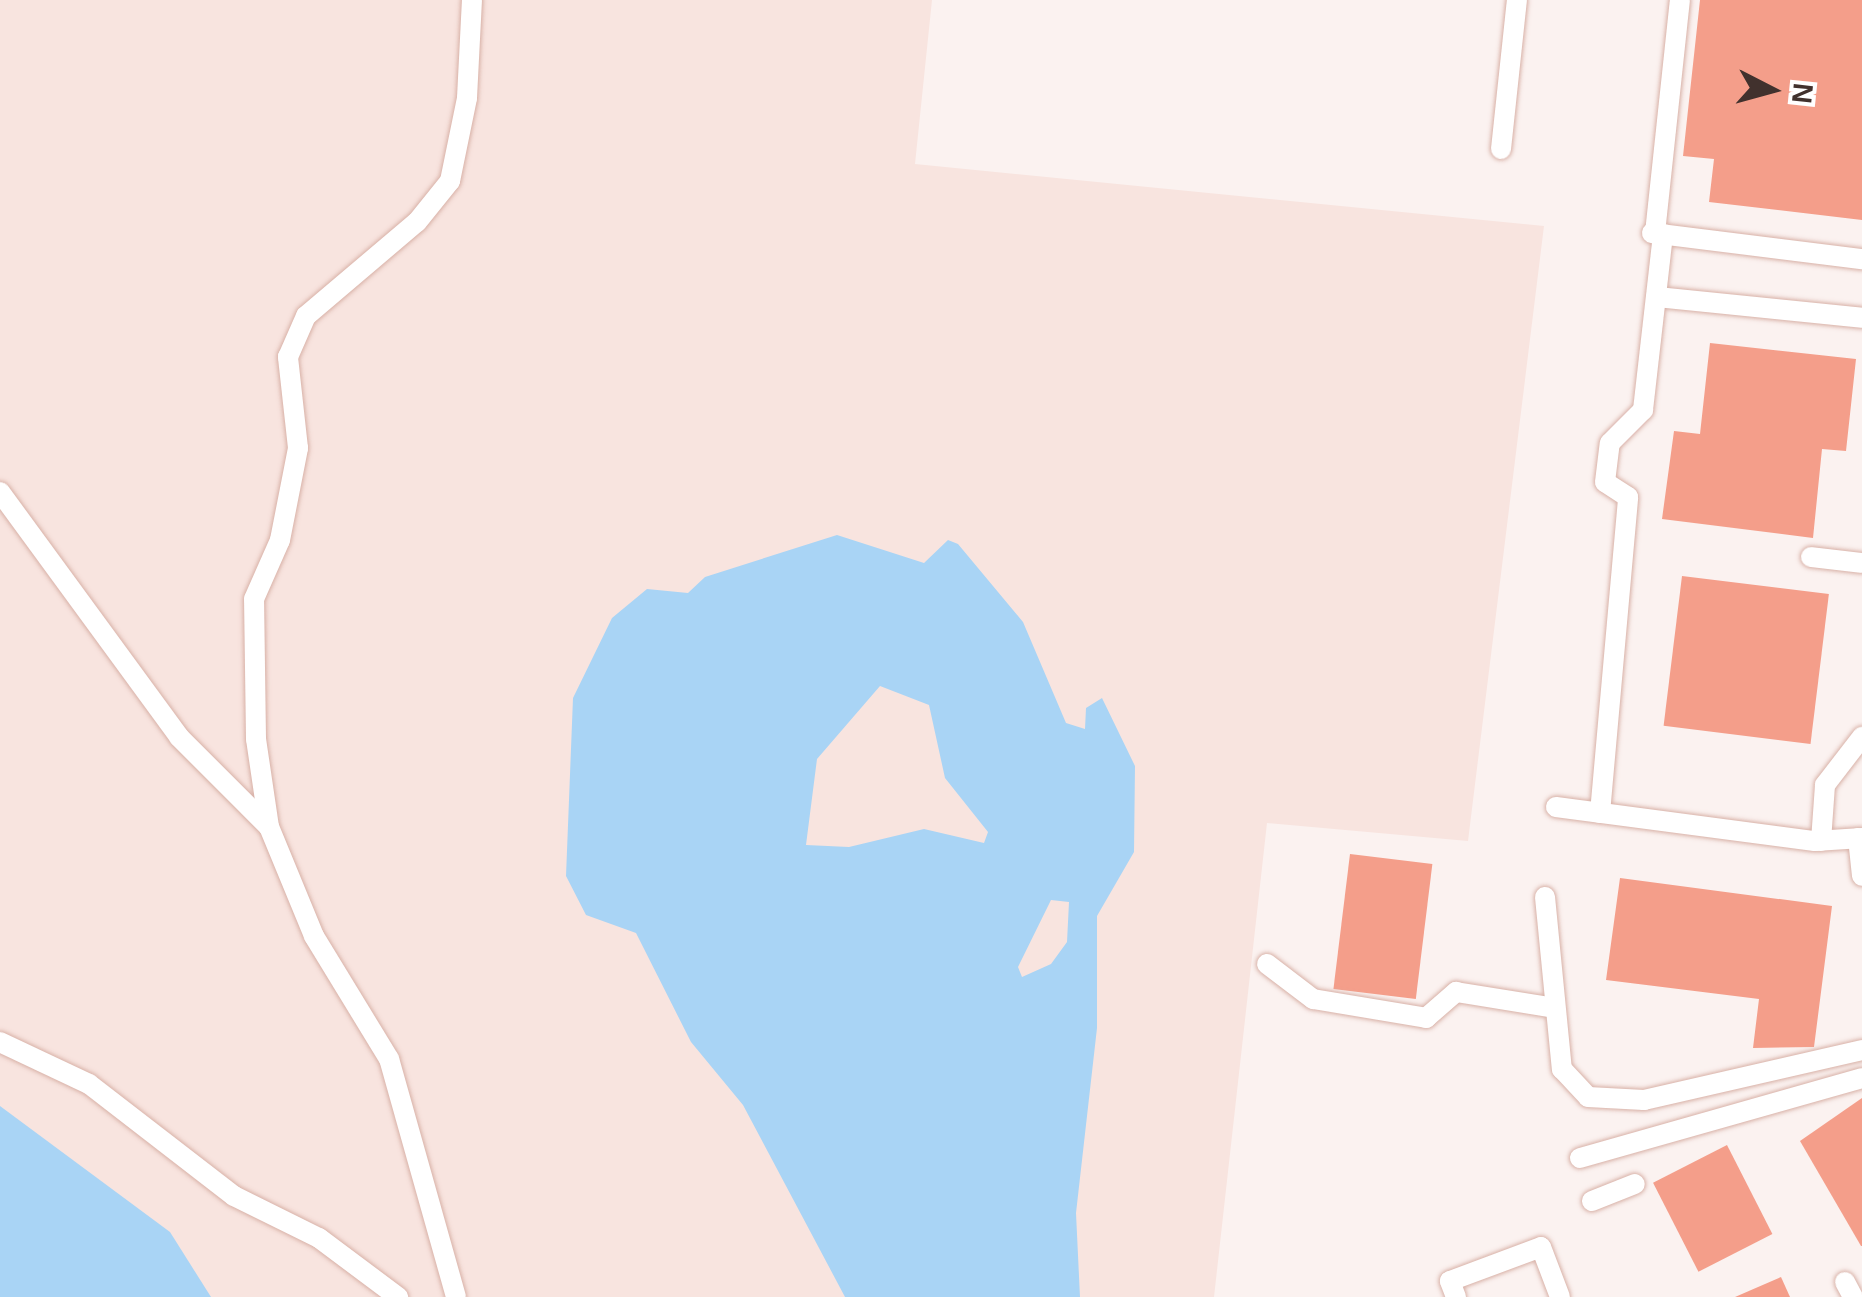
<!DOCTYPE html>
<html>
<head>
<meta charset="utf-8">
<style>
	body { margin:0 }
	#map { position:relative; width:1862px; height:1297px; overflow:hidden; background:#fbf2f0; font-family:Helvetica,sans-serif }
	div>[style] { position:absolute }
	.built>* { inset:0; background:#f8e4df }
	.water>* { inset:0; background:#a9d4f5 }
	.building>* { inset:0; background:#f49e8a; transform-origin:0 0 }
	.roads { filter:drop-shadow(0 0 2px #d8b1a7) drop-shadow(0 0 2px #d8b1a7) }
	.minor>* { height:20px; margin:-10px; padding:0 10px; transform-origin:10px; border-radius:10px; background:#fff }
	span { translate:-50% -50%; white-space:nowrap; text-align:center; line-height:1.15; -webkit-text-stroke:8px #fff; paint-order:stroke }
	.north { position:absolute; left:1722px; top:40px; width:100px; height:100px; -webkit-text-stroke:8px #fff; paint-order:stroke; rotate:96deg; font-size:28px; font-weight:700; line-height:40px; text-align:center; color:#41312d }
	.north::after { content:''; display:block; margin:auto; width:35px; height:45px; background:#41312d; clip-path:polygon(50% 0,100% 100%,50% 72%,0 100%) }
</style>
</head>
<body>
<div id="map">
	<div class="built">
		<i style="clip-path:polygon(0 0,932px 0,915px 164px,1544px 226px,1468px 841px,1267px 823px,1214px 1297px,0 1297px)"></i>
	</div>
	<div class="water">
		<i style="clip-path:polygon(evenodd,837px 535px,924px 563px,948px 540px,958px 544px,1023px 622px,1066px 723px,1085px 729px,1086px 708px,1102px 698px,1135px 766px,1134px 852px,1097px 916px,1097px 1028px,1076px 1213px,1080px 1297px,845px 1297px,743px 1105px,691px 1042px,636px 933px,586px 915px,566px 876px,573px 698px,612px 618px,647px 589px,688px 593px,705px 577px,837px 535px,880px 686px,929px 705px,945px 778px,988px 832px,984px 843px,924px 829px,849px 847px,806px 845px,817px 759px,880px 686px,837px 535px,1051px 900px,1069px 902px,1067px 942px,1051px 964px,1022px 977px,1018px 967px,1051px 900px)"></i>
		<i style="clip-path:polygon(0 1106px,170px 1232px,211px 1297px,0 1297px)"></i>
	</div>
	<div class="building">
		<i style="clip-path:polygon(1700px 0,1862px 0,1862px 220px,1709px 202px,1714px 159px,1683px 156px)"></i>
		<i style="clip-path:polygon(1710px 343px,1856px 359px,1846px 451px,1822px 449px,1813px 538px,1662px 519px,1674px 431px,1700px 434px)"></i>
		<i style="left:1682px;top:576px;width:148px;height:151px;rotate:7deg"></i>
		<i style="left:1350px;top:854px;width:83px;height:136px;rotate:7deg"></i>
		<i style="clip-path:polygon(1620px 878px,1832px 906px,1814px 1047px,1753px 1048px,1759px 999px,1606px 980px)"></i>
		<i style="clip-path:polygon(1862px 1098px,1862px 1246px,1861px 1246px,1800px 1141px)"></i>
		<i style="left:1727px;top:1145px;width:100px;height:83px;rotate:63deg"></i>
		<i style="clip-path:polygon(1781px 1277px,1790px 1297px,1735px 1297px)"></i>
	</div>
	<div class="roads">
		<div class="minor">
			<i style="left:1501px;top:149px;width:150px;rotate:-83.9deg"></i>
			<i style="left:1652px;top:233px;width:212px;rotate:7.1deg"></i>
			<i style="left:1655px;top:233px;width:234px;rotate:-83.9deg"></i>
			<i style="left:1657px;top:297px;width:206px;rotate:5.8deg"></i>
			<i style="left:0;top:492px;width:303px;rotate:53.8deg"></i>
			<i style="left:179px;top:737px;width:126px;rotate:45deg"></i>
			<i style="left:1811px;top:557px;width:51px;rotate:6.7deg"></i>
			<i style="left:1556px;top:807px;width:261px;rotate:7.5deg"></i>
			<i style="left:1815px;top:841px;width:47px;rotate:-3.7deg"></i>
			<i style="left:1600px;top:813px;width:317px;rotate:-84.9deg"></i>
			<i style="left:1628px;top:497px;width:27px;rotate:-147deg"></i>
			<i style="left:1605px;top:482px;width:39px;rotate:-83deg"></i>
			<i style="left:1610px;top:443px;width:47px;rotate:-45deg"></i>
			<i style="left:1643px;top:410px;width:177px;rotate:-83.5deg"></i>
			<i style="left:1858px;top:838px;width:38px;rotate:84deg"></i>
			<i style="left:1821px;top:841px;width:56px;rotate:-85.9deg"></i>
			<i style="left:1825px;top:785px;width:61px;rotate:-52.4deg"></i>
			<i style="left:1545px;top:897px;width:173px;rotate:84.4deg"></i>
			<i style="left:1562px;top:1069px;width:38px;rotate:47deg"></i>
			<i style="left:1588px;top:1097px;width:56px;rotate:3.1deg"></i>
			<i style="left:1644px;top:1100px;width:224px;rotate:-12.9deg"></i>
			<i style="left:1267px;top:964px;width:58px;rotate:37.3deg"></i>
			<i style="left:1313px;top:999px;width:115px;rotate:9.5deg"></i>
			<i style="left:1426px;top:1018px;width:40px;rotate:-41deg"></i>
			<i style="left:1456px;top:992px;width:95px;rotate:9.1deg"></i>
			<i style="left:0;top:1042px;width:98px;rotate:25.3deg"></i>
			<i style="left:89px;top:1084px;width:183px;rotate:37.7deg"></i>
			<i style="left:234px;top:1196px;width:95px;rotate:26.3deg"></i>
			<i style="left:319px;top:1238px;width:99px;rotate:36.8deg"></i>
			<i style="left:1580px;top:1158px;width:293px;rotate:-15.8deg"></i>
			<i style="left:1592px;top:1201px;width:46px;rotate:-21.6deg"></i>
			<i style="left:1845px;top:1282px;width:17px;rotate:62deg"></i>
			<i style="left:456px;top:1297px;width:247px;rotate:-105.7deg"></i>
			<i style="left:389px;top:1059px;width:144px;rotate:-121.4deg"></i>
			<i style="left:314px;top:936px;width:118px;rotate:-112.4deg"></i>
			<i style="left:269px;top:827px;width:89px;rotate:-98.4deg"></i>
			<i style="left:256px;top:739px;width:140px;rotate:-90.8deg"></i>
			<i style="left:254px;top:599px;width:64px;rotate:-66.2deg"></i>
			<i style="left:280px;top:540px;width:94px;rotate:-78.9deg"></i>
			<i style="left:298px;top:448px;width:92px;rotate:-96.3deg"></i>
			<i style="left:288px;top:357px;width:45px;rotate:-66.3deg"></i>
			<i style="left:306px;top:316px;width:145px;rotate:-40.3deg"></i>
			<i style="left:417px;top:222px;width:53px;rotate:-51.2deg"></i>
			<i style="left:450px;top:181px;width:85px;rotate:-78.4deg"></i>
			<i style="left:467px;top:98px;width:98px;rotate:-87.1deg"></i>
			<i style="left:1456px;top:1297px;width:17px;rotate:-111deg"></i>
			<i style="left:1450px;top:1281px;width:97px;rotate:-20.5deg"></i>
			<i style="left:1541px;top:1247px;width:53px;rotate:69.2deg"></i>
		</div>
	</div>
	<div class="north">N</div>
</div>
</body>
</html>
